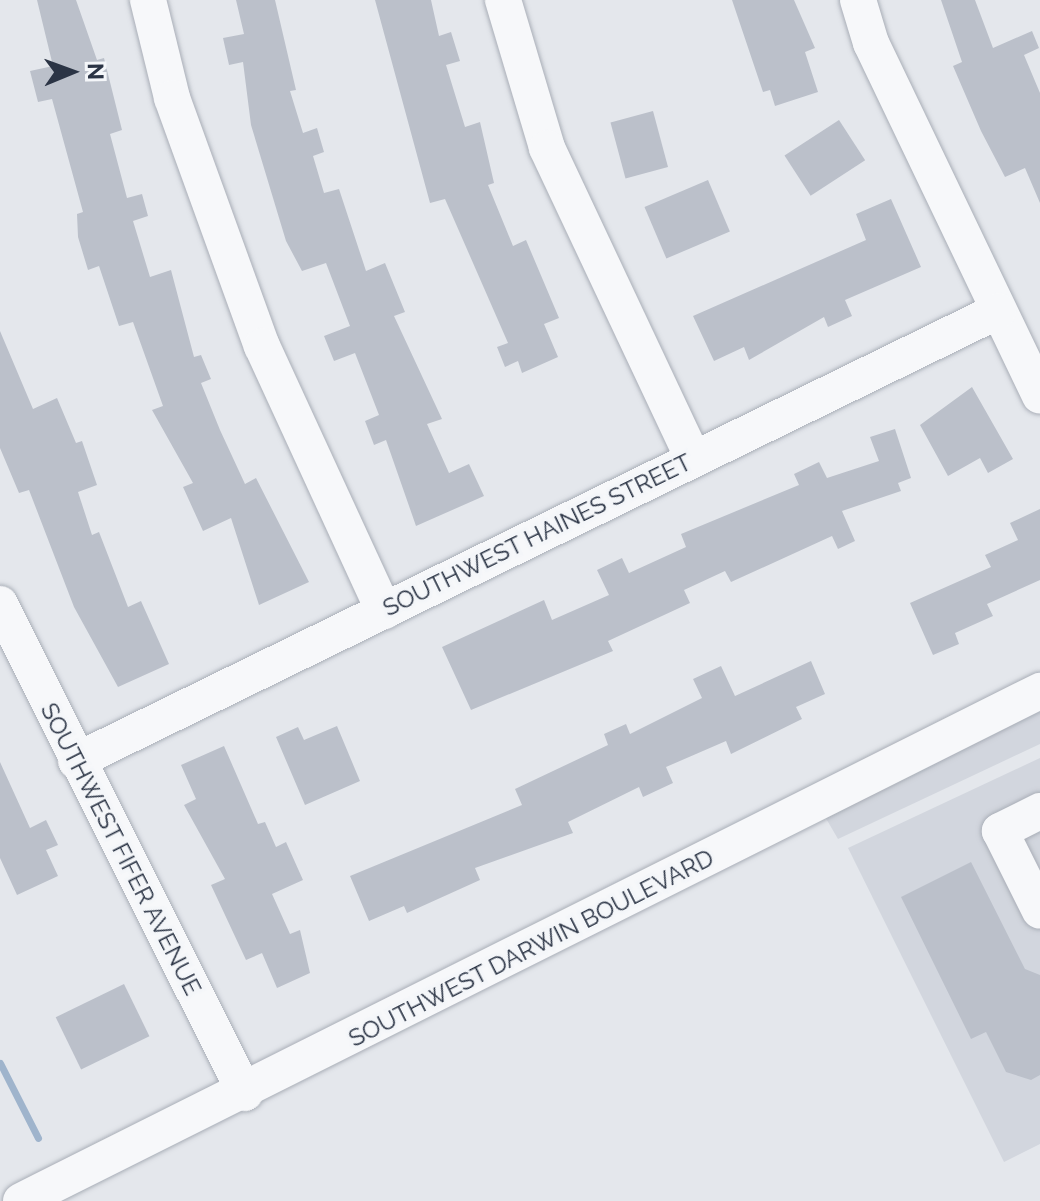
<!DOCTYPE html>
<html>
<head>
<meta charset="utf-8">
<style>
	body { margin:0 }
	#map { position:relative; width:1040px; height:1201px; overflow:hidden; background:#e4e7ec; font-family:Raleway,sans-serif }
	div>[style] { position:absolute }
	.built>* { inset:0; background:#d2d6de }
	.stream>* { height:7px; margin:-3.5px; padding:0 3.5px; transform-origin:3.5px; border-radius:3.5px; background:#9fb4cc }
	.building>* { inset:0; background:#bbc0ca; transform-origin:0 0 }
	.roads { filter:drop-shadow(0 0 2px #a9aeb7) drop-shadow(0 0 2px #a9aeb7) }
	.minor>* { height:36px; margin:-18px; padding:0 18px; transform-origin:18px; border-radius:18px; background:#f7f8fa }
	span { translate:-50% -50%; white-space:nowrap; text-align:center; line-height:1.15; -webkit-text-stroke:7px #f4f6f9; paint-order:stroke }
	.street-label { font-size:24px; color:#2b3445 }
	.north { position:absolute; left:32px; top:32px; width:80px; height:80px; -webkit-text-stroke:6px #f4f6f9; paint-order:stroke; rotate:89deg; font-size:22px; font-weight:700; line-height:32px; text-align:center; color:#2b3445 }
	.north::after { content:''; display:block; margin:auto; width:28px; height:36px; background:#2b3445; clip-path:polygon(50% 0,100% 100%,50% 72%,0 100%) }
</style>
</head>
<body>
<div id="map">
	<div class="built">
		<i style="clip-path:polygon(1040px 706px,1040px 744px,838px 839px,824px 815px)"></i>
		<i style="clip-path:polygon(1040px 758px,1040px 1144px,1004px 1162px,848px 848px)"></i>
	</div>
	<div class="stream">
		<i style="left:0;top:1063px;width:84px;rotate:63.1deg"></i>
	</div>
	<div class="building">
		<i style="clip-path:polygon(37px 0,76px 0,97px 60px,104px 58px,122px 130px,110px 134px,127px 198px,142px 194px,148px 216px,133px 221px,150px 277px,171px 270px,194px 357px,201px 355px,211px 379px,201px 383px,220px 430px,245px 484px,256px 478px,309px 582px,259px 605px,231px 518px,203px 531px,183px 487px,193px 483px,152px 410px,163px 406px,133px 322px,119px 326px,99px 266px,88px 270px,78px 237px,77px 214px,83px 212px,52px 99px,38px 102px,30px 71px,53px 66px)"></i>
		<i style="clip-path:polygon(236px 0,275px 0,296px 90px,290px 91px,303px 133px,317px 128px,324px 152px,313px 156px,324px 193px,339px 189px,366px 271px,385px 263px,405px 312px,394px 316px,442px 419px,427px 424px,449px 473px,469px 464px,484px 496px,416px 526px,386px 440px,374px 445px,365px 421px,379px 415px,355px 353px,334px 361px,324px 336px,350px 326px,326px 263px,302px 271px,286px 241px,251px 125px,243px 62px,229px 65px,223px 38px,244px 34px)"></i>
		<i style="clip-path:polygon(375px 0,431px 0,439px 36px,451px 32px,460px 61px,446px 65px,465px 127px,480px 122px,494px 183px,488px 185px,513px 246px,526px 240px,559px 318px,544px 324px,558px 357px,522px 373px,518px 361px,505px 367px,497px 347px,508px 343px,445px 199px,430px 203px)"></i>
		<i style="clip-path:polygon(732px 0,794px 0,815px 48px,805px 52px,818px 92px,775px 106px,770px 90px,763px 92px)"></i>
		<i style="clip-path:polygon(941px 0,975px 0,993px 48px,1032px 31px,1039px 48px,1024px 55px,1040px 93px,1040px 203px,1025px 168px,1005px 177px,981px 131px,953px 66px,962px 62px)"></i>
		<i style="left:653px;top:111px;width:58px;height:44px;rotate:75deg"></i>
		<i style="left:839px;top:120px;width:48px;height:65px;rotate:57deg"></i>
		<i style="left:708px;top:180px;width:56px;height:69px;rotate:67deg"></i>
		<i style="clip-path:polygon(891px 199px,921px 267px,845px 300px,852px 316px,828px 327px,824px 317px,749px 360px,744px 347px,714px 361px,693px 316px,866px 240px,856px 214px)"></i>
		<i style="clip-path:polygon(0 331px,33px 409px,57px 398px,76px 443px,82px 441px,97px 485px,78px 492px,92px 535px,99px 532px,128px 607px,141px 601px,169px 664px,118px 687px,74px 607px,29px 490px,19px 493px,0 448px)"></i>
		<i style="clip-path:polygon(972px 387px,1013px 459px,988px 473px,980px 458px,948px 476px,920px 425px)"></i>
		<i style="clip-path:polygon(895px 429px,911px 478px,898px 483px,901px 491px,842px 511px,855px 541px,838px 549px,832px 536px,731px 582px,725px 571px,684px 590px,690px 603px,608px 641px,613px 651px,471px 710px,442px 647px,544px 600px,552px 620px,609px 595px,597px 570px,622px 558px,629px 573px,686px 547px,681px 534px,799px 485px,794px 474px,819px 462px,827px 478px,879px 461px,870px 437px)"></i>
		<i style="clip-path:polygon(1040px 509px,1040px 580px,987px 604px,993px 616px,955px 633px,959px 644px,933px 655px,910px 603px,991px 567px,985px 555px,1018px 540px,1010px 523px)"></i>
		<i style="clip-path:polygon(811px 661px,825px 694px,796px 707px,802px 719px,731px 754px,726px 741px,666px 767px,673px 783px,643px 797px,639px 787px,568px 822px,573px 833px,475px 868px,480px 880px,407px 913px,404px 906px,369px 921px,350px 876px,522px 805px,515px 789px,608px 745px,604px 734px,626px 724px,630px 734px,702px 698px,693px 679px,721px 666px,735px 696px)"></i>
		<i style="clip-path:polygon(337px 726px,360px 781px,305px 805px,276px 737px,298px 727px,304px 740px)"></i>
		<i style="clip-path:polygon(224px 746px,258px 824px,265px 822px,276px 847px,286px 842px,303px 880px,272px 894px,290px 934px,300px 930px,310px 973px,277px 988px,262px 953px,246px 960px,211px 885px,225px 879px,184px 805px,196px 799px,181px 765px)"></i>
		<i style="clip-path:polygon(0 762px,30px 828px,46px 820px,58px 845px,46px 850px,58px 876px,17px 895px,0 858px)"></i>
		<i style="clip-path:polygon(971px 862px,1025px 969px,1040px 975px,1040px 1075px,1031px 1080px,1006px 1072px,986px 1032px,971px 1039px,901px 897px)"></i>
		<i style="left:124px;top:984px;width:58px;height:76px;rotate:64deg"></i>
	</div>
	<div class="roads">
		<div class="minor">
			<i style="left:148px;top:0;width:101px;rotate:76.2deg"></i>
			<i style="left:172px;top:98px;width:264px;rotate:70.1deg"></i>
			<i style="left:262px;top:346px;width:292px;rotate:65.3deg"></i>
			<i style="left:503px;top:0;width:154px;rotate:73.4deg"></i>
			<i style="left:547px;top:148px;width:343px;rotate:64.8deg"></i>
			<i style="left:858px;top:0;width:45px;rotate:73.2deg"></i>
			<i style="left:871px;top:43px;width:391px;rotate:64.4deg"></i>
			<i style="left:0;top:604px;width:547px;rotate:63.39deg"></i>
			<i style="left:76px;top:761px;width:1026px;rotate:-26.02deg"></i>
			<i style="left:1040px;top:811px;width:45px;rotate:153.4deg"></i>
			<i style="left:1000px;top:831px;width:89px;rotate:63.4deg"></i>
			<i style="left:21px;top:1201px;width:1140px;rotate:-26.59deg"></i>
		</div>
	</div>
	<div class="street-label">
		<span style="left:537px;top:535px;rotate:-26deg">SOUTHWEST HAINES STREET</span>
		<span style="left:121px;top:849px;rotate:63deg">SOUTHWEST FIFER AVENUE</span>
		<span style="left:531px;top:948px;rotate:-27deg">SOUTHWEST DARWIN BOULEVARD</span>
	</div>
	<div class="north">N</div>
</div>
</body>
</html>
